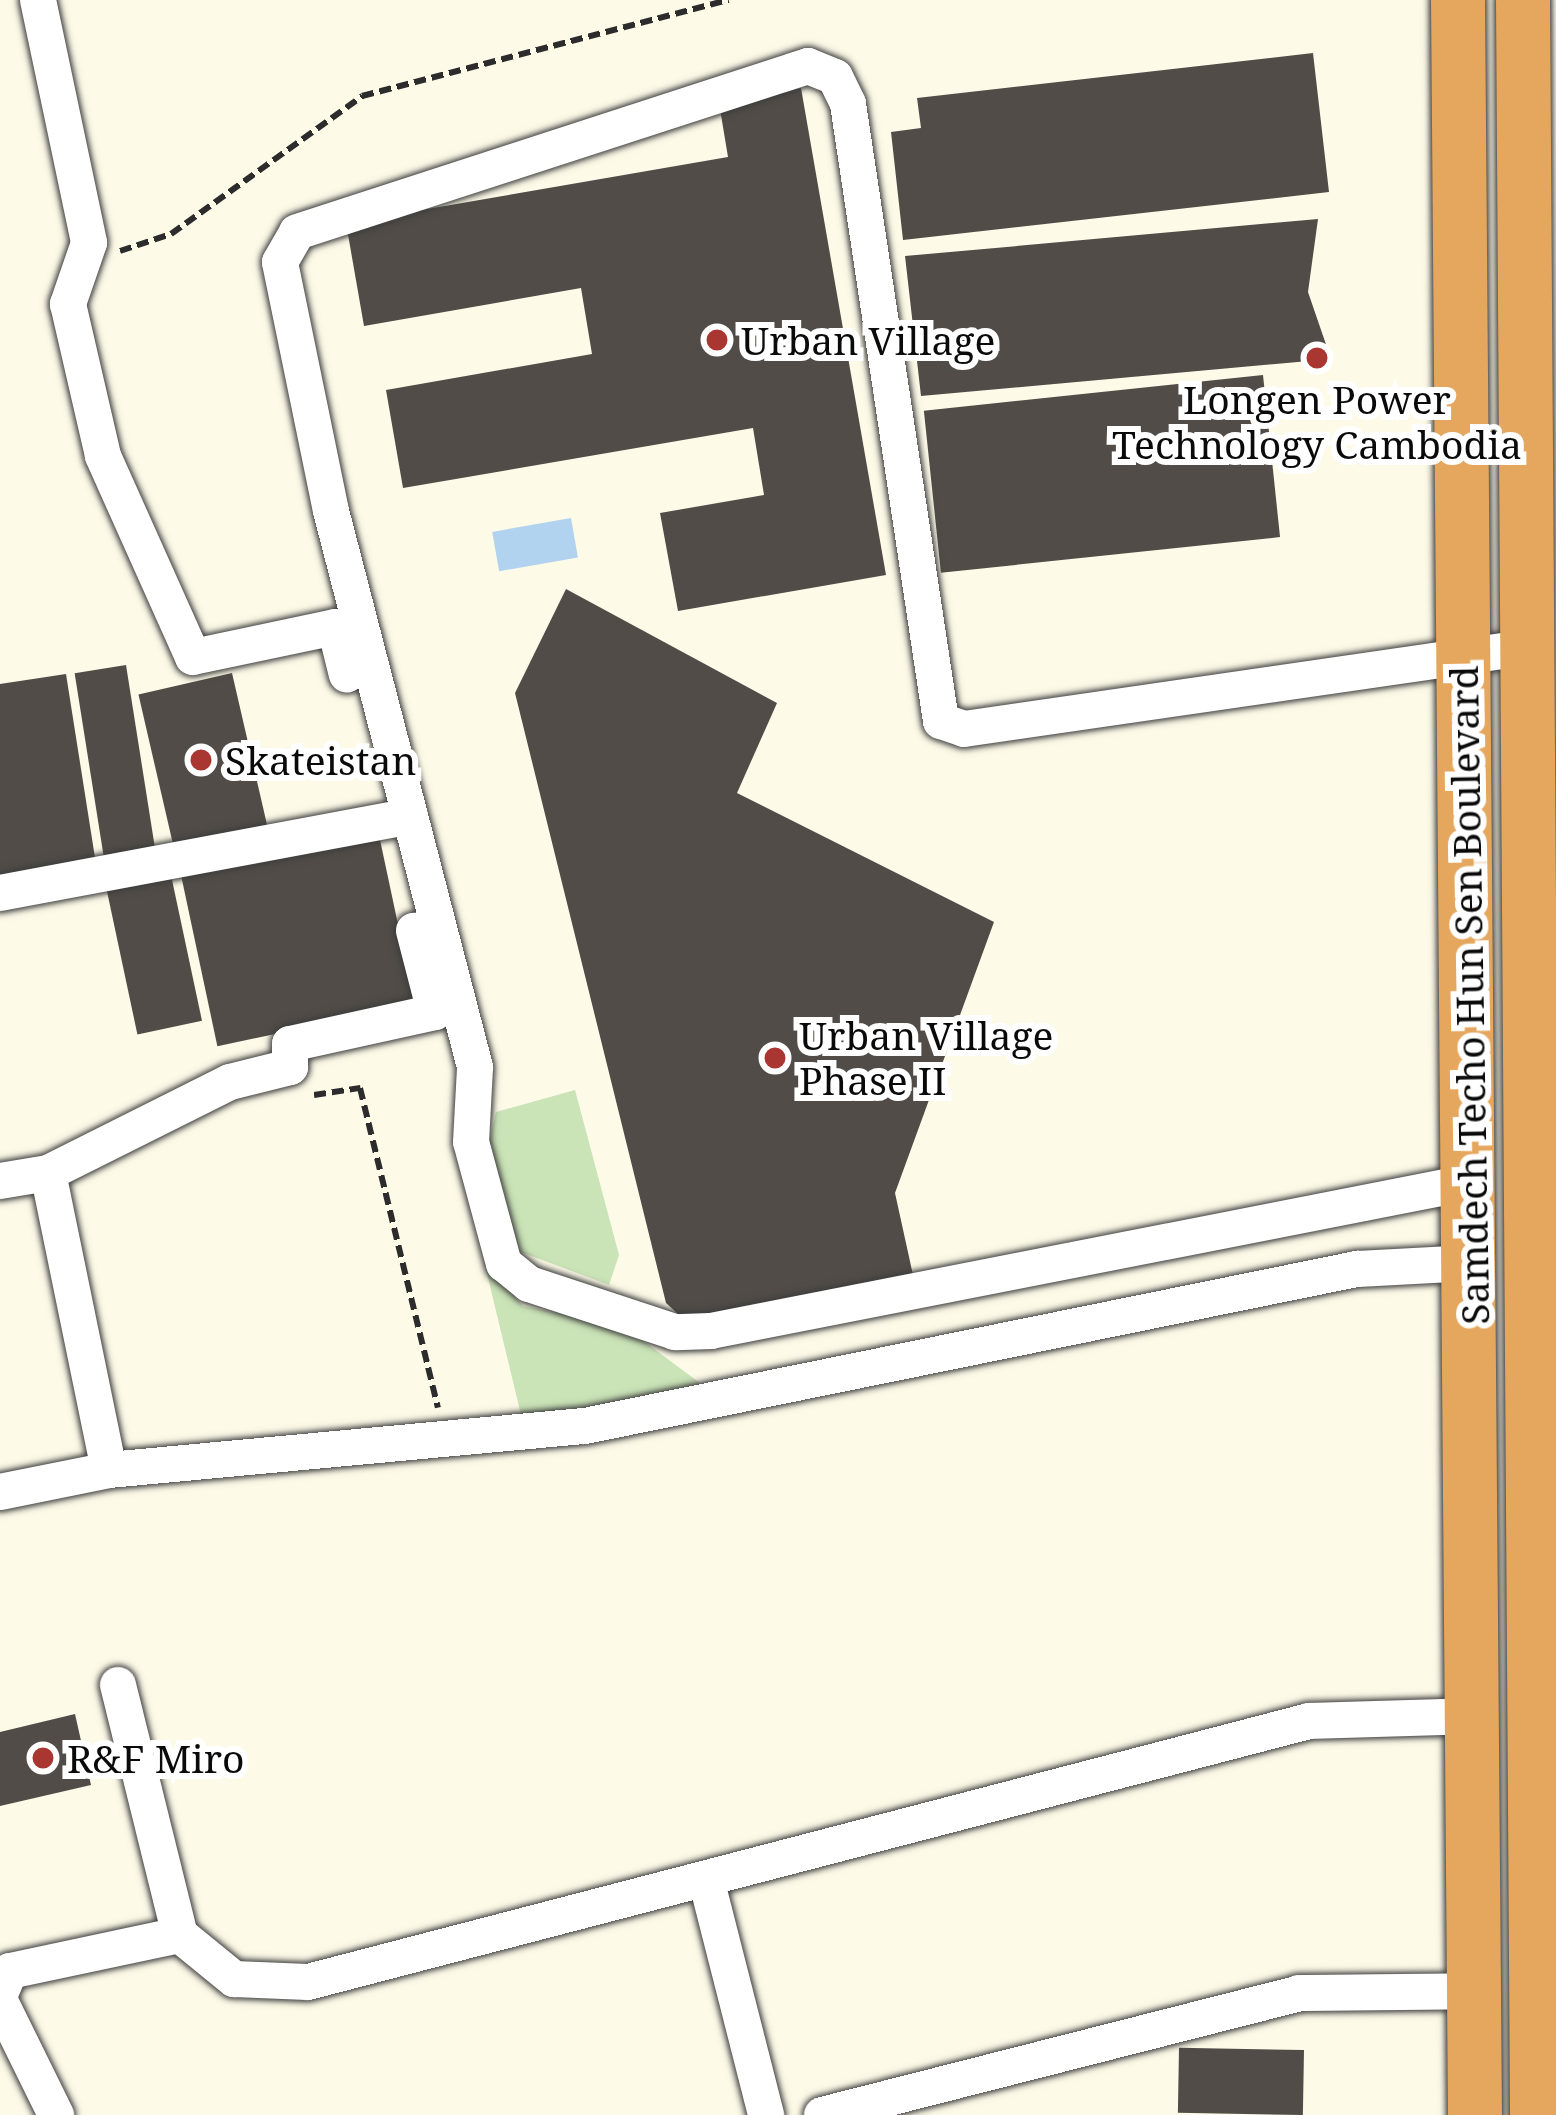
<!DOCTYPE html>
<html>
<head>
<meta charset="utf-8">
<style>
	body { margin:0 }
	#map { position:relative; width:1556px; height:2115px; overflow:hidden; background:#fdfae8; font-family:"Noto Serif",serif }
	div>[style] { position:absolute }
	.green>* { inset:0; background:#cae3b7 }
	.water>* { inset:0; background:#b2d3ef; transform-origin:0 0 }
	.building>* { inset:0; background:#514c47; transform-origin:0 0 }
	.path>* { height:6px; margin-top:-3px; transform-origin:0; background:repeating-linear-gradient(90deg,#2c2c2c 0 12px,transparent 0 18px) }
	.roads { filter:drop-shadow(0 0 3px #3d3d3d) drop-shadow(0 0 3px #3d3d3d) }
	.minor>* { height:36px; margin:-18px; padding:0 18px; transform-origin:18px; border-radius:18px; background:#fff }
	.highway>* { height:54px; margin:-27px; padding:0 27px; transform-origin:27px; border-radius:27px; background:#e5a75e }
	.dots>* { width:33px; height:33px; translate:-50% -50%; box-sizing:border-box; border:6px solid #fff; border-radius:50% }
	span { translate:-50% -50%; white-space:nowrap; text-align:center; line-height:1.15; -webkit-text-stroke:12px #fff; paint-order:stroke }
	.poi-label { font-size:39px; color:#0a0a0a }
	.left { translate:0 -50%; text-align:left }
	.street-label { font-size:39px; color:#0a0a0a }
</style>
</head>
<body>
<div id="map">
	<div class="green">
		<i style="clip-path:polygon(575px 1090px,619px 1255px,609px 1285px,518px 1251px,488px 1147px,496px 1112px)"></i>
		<i style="clip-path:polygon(484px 1261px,523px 1306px,622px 1325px,728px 1404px,528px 1444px)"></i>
	</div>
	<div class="water">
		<i style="left:571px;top:518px;width:40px;height:80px;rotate:80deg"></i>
	</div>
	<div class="building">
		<i style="clip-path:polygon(1313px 53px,1329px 192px,903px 240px,891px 132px,921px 128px,917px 98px)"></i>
		<i style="clip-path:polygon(801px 88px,886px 575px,678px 611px,660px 513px,764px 495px,753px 428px,403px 488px,386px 390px,592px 354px,581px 288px,364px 326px,346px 223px,728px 157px,719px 103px)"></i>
		<i style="clip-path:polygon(1318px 219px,1308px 292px,1331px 359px,921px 396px,905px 256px)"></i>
		<i style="left:1263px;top:375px;width:163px;height:341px;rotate:84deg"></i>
		<i style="clip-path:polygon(566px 589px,777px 703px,737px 793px,994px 922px,895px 1193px,913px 1275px,690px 1325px,666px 1303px,515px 693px)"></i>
		<i style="left:126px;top:665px;width:190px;height:52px;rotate:81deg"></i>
		<i style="left:232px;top:673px;width:159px;height:96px;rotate:77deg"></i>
		<i style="clip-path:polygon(66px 674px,96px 864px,0 879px,0 684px)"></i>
		<i style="left:379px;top:835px;width:173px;height:202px;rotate:78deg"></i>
		<i style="left:171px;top:875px;width:149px;height:66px;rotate:78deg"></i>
		<i style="clip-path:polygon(75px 1714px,91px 1785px,0 1806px,0 1732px)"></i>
		<i style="left:1304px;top:2050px;width:65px;height:125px;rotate:91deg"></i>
	</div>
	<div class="path">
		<i style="left:120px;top:251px;width:54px;rotate:-18.4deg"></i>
		<i style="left:171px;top:234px;width:236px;rotate:-35.8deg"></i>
		<i style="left:362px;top:96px;width:379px;rotate:-14.7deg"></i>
		<i style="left:314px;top:1095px;width:47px;rotate:-8.7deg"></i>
		<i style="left:360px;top:1088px;width:329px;rotate:76.3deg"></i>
	</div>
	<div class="roads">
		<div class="minor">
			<i style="left:38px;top:0;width:248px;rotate:78.1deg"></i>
			<i style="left:89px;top:243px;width:65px;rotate:109deg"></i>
			<i style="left:68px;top:304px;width:156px;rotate:77deg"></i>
			<i style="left:103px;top:456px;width:220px;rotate:65.9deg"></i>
			<i style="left:193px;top:657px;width:145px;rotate:-11.9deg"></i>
			<i style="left:335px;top:627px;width:49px;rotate:76deg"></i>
			<i style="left:0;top:893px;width:417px;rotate:-10.6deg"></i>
			<i style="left:0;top:1181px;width:49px;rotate:-9.5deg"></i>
			<i style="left:1471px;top:1182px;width:774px;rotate:168.91deg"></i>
			<i style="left:711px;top:1331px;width:36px;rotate:178deg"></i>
			<i style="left:675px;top:1332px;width:154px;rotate:-161.8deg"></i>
			<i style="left:529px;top:1284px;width:32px;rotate:-141deg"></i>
			<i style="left:504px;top:1264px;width:126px;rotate:-105.1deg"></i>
			<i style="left:471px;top:1142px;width:75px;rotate:-86.9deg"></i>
			<i style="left:475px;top:1067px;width:574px;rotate:-104.52deg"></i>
			<i style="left:331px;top:511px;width:254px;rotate:-101.6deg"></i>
			<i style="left:280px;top:262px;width:34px;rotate:-60deg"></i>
			<i style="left:297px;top:232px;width:537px;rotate:-18deg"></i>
			<i style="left:808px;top:66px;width:29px;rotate:22deg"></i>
			<i style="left:835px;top:77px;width:30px;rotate:64deg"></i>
			<i style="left:848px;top:104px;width:624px;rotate:81.43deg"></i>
			<i style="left:941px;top:721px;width:24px;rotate:19deg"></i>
			<i style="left:964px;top:729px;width:572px;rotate:-8.24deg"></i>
			<i style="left:109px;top:1470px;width:303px;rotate:-101.6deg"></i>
			<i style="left:48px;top:1173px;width:203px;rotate:-26.6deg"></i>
			<i style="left:230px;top:1082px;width:62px;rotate:-14deg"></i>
			<i style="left:290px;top:1067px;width:23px;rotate:-90deg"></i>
			<i style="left:290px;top:1044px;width:148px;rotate:-12.4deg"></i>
			<i style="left:435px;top:1012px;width:84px;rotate:-104.5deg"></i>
			<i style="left:0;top:1492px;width:111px;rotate:-11.4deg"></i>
			<i style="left:109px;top:1470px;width:478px;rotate:-5.3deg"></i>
			<i style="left:585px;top:1426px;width:788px;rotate:-11.5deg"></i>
			<i style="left:1357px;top:1269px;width:114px;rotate:-3deg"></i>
			<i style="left:118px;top:1685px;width:258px;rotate:76.1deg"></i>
			<i style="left:180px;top:1935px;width:70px;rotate:39.2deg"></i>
			<i style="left:234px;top:1979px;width:74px;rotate:2.3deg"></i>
			<i style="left:308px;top:1982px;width:1034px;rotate:-14.61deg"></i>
			<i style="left:1309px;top:1721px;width:167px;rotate:-1.7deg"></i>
			<i style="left:706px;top:1879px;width:244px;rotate:75.7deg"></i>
			<i style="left:0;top:1994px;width:25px;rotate:-67deg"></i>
			<i style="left:10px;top:1971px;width:174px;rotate:-12deg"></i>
			<i style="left:0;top:2001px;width:127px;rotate:63.8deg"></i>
			<i style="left:822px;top:2115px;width:492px;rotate:-14.3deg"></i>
			<i style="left:1299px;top:1993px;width:179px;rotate:-0.6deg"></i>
		</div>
		<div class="highway">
			<i style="left:1458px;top:0;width:2115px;rotate:89.54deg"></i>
			<i style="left:1523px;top:0;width:2115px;rotate:89.62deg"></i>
		</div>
	</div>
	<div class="dots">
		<i style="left:717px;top:340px;background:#aa3631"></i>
		<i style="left:1317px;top:358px;background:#aa3631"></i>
		<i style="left:201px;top:760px;background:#aa3631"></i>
		<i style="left:775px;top:1058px;background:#aa3631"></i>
		<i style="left:43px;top:1758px;background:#aa3631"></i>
	</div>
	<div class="poi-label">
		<span class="left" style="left:741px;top:340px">Urban Village</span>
		<span style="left:1317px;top:422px">Longen Power<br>Technology Cambodia</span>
		<span class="left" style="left:225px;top:760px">Skateistan</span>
		<span class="left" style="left:799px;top:1058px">Urban Village<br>Phase II</span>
		<span class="left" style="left:67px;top:1758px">R&amp;F Miro</span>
	</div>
	<div class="street-label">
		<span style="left:1469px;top:995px;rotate:-91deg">Samdech Techo Hun Sen Boulevard</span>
	</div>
</div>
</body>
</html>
